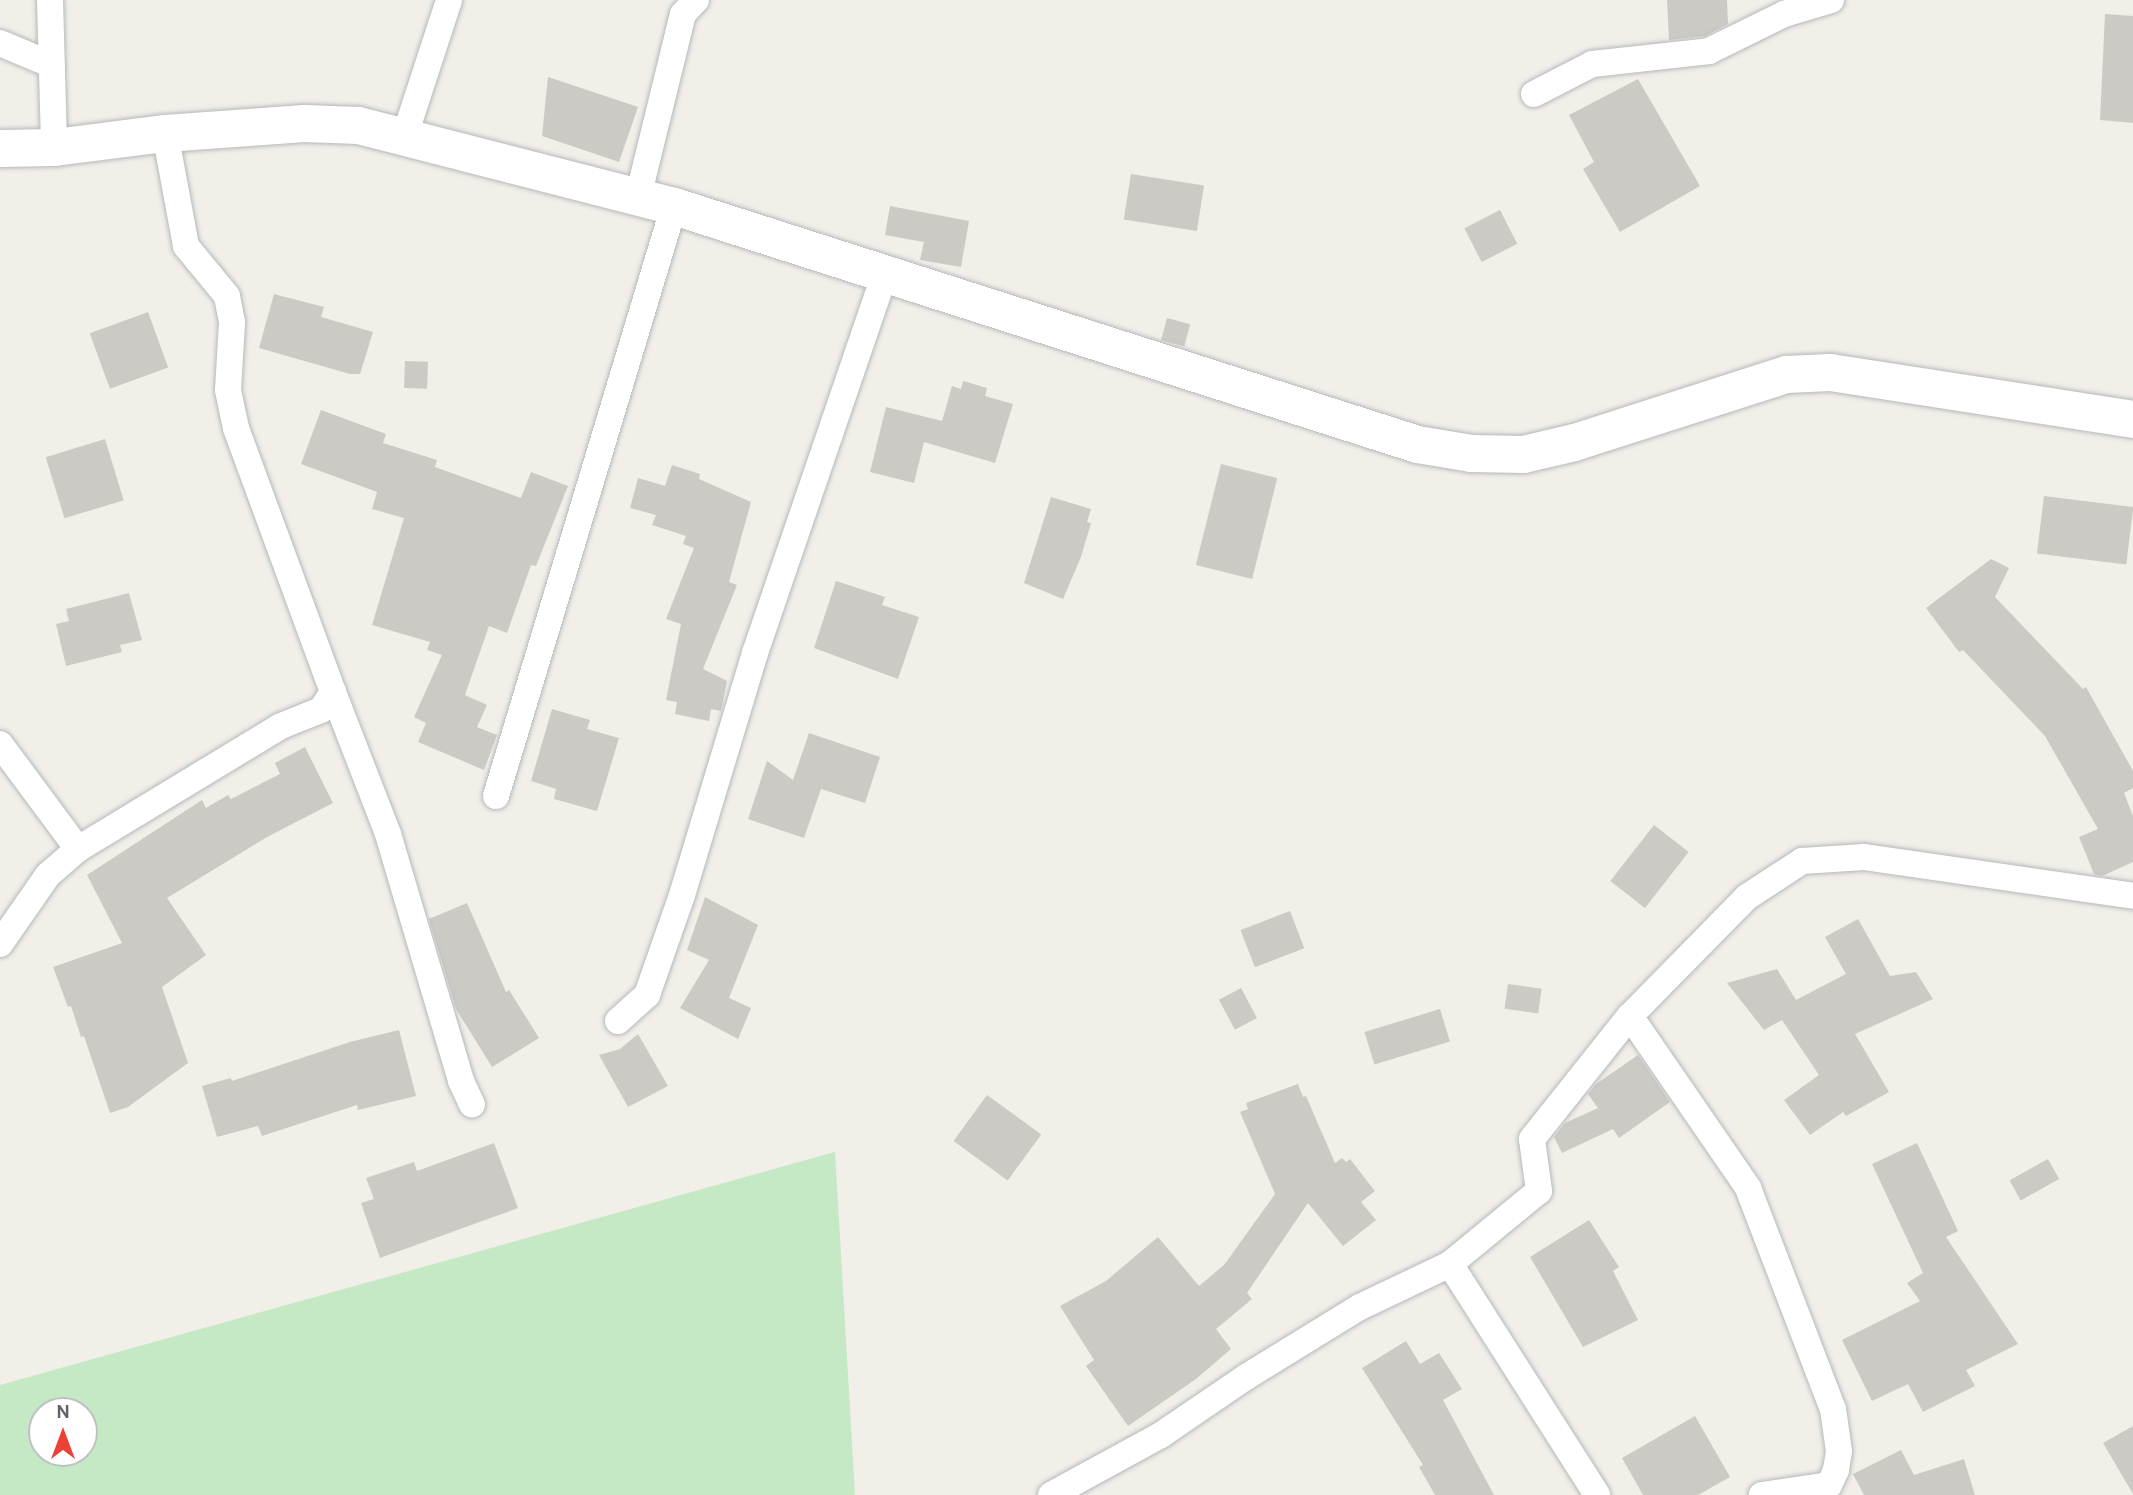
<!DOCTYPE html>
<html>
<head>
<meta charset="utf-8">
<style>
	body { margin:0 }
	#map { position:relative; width:2133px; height:1495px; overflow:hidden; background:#f1efe8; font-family:Overpass,sans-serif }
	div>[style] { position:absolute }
	.green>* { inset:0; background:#c5e8c5 }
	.building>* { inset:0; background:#cccac5; transform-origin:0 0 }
	.roads { filter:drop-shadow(0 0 2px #b5b8bc) drop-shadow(0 0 2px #b5b8bc) }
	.street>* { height:26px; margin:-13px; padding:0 13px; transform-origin:13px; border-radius:13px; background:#fff }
	.secondary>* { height:37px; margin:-18.5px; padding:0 18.5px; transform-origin:18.5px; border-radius:18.5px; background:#fff }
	span { translate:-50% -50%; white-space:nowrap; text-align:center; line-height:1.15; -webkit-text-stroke:7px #fff; paint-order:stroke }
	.north { position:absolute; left:28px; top:1397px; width:70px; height:70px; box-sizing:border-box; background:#fff; border:2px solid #bfc1c3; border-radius:50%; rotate:0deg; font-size:19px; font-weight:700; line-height:28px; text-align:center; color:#5f6368 }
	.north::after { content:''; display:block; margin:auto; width:24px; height:32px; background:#ea4335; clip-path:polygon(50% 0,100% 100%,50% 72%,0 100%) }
</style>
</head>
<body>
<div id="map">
	<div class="green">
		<i style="clip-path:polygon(evenodd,835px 1152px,855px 1495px,0 1495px,0 1385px,835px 1152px,42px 1411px,84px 1411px,84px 1453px,42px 1453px,42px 1411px)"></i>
	</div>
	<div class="building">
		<i style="clip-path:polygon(1667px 0,1727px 0,1728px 24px,1705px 36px,1669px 40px)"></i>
		<i style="clip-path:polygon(2105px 14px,2133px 16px,2133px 123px,2100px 120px)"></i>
		<i style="clip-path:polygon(548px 77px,638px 107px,619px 162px,542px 136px)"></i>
		<i style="clip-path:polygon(1638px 79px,1700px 186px,1620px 232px,1583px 169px,1594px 162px,1569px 115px)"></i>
		<i style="left:1131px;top:174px;width:74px;height:46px;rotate:9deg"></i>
		<i style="clip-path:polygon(890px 206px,969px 221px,961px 267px,920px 260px,924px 242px,885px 235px)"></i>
		<i style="left:1500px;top:210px;width:38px;height:40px;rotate:63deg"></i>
		<i style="clip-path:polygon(274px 294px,324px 307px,321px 317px,373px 332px,360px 374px,350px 374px,259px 348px)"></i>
		<i style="left:148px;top:312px;width:59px;height:62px;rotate:70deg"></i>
		<i style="left:1167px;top:318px;width:24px;height:23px;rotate:15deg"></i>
		<i style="left:405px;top:361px;width:23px;height:27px;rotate:2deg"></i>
		<i style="clip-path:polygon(963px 381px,987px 388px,985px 396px,1013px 404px,995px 463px,924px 442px,914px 483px,870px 472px,886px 407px,942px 421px,952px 386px,961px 389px)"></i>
		<i style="clip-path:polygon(321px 410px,386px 434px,383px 443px,437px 460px,435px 467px,521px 498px,531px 472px,568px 486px,536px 566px,531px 565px,507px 633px,489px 626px,465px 695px,487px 705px,477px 727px,497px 735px,484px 770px,418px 742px,426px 723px,414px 717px,442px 655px,427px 650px,430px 642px,372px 625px,404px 518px,372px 509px,377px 492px,301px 464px)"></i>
		<i style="left:105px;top:439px;width:64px;height:62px;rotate:73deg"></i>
		<i style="left:1221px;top:464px;width:58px;height:104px;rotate:14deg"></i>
		<i style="clip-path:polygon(672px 465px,700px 474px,699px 479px,751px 502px,729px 582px,737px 585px,703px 669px,727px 681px,721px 711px,711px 709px,709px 721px,675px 714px,677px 702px,666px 700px,681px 624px,666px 619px,694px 548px,683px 544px,686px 536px,652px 525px,656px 515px,630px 508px,638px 478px,665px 486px)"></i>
		<i style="left:2044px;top:496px;width:90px;height:58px;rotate:7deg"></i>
		<i style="clip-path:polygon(1051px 497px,1091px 509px,1087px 522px,1091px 523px,1081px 557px,1063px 599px,1024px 583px)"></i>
		<i style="clip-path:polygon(1991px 559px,2009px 568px,1995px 597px,2083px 689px,2086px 687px,2133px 771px,2133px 788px,2124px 793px,2133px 816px,2133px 862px,2102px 876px,2094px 874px,2079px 837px,2098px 829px,2045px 736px,1963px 650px,1959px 652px,1926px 608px)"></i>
		<i style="clip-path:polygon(836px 581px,885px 597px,882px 605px,919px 617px,898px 679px,814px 648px)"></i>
		<i style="clip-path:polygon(129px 593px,142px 640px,120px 645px,122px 652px,66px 666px,56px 624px,69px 621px,66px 609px)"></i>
		<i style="clip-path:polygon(552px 709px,590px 720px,587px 729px,619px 738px,597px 811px,554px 799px,556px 789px,531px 781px)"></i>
		<i style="clip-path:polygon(809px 733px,880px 757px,865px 803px,821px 789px,804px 838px,748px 819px,767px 761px,793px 780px)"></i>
		<i style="clip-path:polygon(305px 747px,333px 803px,267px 837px,167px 898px,206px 955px,162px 987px,188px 1063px,128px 1107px,110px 1113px,84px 1036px,81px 1037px,71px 1006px,68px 1007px,53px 967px,122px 943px,87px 875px,202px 800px,206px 808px,228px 795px,231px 799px,280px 774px,275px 763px)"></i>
		<i style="left:1654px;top:825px;width:44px;height:71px;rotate:38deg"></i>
		<i style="clip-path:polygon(705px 897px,758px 925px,729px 998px,751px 1008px,738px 1039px,680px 1008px,709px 960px,687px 950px)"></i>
		<i style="clip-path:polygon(467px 903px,506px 992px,509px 990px,539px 1038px,492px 1067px,456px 1009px,429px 919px)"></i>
		<i style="left:1290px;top:911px;width:40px;height:53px;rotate:69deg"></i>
		<i style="clip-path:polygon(1858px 919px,1890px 976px,1916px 972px,1933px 999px,1855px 1034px,1889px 1092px,1846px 1116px,1843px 1112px,1810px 1135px,1784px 1100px,1819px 1075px,1782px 1020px,1764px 1030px,1727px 983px,1777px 969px,1796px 1000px,1846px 974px,1825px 937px)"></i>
		<i style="left:1508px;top:984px;width:34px;height:25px;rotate:8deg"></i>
		<i style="left:1241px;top:988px;width:34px;height:25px;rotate:62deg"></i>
		<i style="left:1440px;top:1009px;width:34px;height:79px;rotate:73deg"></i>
		<i style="clip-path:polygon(399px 1030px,416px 1096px,358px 1110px,357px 1105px,262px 1136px,258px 1126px,217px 1137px,202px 1086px,231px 1078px,232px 1081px,350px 1042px)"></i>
		<i style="clip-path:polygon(638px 1034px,668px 1086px,628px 1107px,599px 1055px,620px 1049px)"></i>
		<i style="clip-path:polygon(1638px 1055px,1670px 1102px,1619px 1138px,1613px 1129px,1562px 1153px,1554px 1137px,1565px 1123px,1598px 1108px,1588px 1094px,1596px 1084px)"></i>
		<i style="clip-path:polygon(1298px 1084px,1303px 1097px,1306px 1096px,1335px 1163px,1342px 1158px,1346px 1162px,1350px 1159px,1375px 1191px,1361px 1202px,1376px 1220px,1343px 1246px,1308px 1203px,1247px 1293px,1252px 1299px,1216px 1329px,1231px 1349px,1196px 1379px,1128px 1426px,1086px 1366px,1094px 1360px,1060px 1306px,1106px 1281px,1158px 1237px,1199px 1286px,1224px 1265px,1275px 1194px,1240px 1112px,1248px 1109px,1246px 1103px)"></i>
		<i style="left:987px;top:1095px;width:67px;height:57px;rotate:36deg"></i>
		<i style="clip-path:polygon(494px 1143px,518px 1208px,380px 1258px,361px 1203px,374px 1199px,366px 1178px,414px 1162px,417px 1171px)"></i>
		<i style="clip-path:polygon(1917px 1143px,1958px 1231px,1946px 1237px,2018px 1344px,1966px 1370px,1975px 1386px,1923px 1412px,1908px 1384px,1872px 1401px,1842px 1340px,1920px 1301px,1907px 1283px,1923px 1273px,1872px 1164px)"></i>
		<i style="left:2048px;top:1159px;width:23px;height:44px;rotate:61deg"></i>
		<i style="clip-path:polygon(1589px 1220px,1619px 1267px,1613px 1271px,1638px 1320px,1583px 1347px,1530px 1257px)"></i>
		<i style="clip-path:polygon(1406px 1341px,1420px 1364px,1439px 1353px,1462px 1389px,1443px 1400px,1494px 1495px,1435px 1495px,1419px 1467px,1423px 1465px,1362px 1368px)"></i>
		<i style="clip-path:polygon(1695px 1416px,1730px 1477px,1698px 1495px,1643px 1495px,1622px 1458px)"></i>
		<i style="clip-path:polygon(2133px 1426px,2133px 1494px,2103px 1443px)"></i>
		<i style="clip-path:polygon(1901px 1450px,1914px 1475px,1964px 1459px,1975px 1495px,1864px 1495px,1853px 1474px)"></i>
	</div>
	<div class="roads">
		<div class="street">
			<i style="left:50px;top:0;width:147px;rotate:88.4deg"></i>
			<i style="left:0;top:43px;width:56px;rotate:22.9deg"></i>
			<i style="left:1534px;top:94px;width:65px;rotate:-27.3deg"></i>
			<i style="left:1592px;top:64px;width:118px;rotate:-6.3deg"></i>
			<i style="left:1709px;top:51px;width:84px;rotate:-26.3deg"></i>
			<i style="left:1784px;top:14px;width:49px;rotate:-16.6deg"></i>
			<i style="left:404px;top:138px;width:145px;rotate:-71.9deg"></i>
			<i style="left:638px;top:197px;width:188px;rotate:-76.2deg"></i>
			<i style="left:683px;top:14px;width:19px;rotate:-47deg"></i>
			<i style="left:333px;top:692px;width:152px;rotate:68.8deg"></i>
			<i style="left:388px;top:834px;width:258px;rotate:73.5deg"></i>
			<i style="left:461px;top:1081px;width:26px;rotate:65deg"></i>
			<i style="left:0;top:744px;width:131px;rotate:53.4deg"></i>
			<i style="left:496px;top:796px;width:616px;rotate:-73.21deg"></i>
			<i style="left:0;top:944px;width:84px;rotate:-55.2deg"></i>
			<i style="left:48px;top:875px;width:40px;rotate:-41deg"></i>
			<i style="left:78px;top:849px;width:237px;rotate:-31.2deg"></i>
			<i style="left:281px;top:726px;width:43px;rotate:-21.8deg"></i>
			<i style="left:321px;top:710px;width:22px;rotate:-56deg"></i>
			<i style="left:333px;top:692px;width:281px;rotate:-110.2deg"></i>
			<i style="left:236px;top:428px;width:39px;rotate:-102deg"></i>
			<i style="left:228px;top:390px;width:68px;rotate:-86.6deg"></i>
			<i style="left:232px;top:322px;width:26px;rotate:-101deg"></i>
			<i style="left:227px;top:296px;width:65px;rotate:-129.4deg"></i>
			<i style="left:186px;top:246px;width:115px;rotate:-100.5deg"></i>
			<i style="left:1630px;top:1016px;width:209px;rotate:55.5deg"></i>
			<i style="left:1748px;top:1188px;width:237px;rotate:69deg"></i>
			<i style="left:1833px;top:1409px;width:42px;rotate:81.9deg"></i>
			<i style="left:1839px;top:1451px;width:19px;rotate:99deg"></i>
			<i style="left:1836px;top:1470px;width:17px;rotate:115deg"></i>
			<i style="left:1829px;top:1485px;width:68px;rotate:171.5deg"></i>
			<i style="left:618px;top:1021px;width:39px;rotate:-42deg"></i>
			<i style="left:647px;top:995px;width:106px;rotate:-70.7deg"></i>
			<i style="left:682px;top:895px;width:253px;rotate:-73.2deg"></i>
			<i style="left:755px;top:653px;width:401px;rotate:-71.1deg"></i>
			<i style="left:1450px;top:1264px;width:274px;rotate:57.5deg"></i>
			<i style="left:1051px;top:1495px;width:125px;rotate:-28.6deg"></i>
			<i style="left:1161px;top:1435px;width:103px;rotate:-34.3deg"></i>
			<i style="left:1246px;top:1377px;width:134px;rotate:-31.6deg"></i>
			<i style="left:1360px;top:1307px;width:100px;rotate:-25.5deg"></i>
			<i style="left:1450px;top:1264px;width:115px;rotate:-39.4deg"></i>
			<i style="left:1539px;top:1191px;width:52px;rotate:-97.7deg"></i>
			<i style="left:1532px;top:1139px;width:157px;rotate:-51.5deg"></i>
			<i style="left:1630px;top:1016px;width:167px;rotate:-45.5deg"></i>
			<i style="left:1747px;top:897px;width:66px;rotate:-33.2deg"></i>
			<i style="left:1802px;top:861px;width:62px;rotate:-3.7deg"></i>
			<i style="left:1864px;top:857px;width:272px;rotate:8.2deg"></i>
		</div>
		<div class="secondary">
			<i style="left:0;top:148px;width:54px;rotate:-1.1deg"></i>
			<i style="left:54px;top:147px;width:112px;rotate:-7.2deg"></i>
			<i style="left:165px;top:133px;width:139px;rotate:-4.1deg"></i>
			<i style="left:304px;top:123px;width:54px;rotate:2.1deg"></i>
			<i style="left:358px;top:125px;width:326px;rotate:14.4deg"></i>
			<i style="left:674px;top:206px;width:780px;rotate:17.76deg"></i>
			<i style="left:1417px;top:444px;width:55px;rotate:9.5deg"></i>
			<i style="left:1471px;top:453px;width:52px;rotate:1.1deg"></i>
			<i style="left:1523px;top:454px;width:52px;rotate:-13.2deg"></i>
			<i style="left:1574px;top:442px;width:223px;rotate:-17.8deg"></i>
			<i style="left:1786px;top:374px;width:44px;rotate:-2.6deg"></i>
			<i style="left:1830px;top:372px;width:307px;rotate:8.8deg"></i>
		</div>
	</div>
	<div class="north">N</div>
</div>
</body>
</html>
